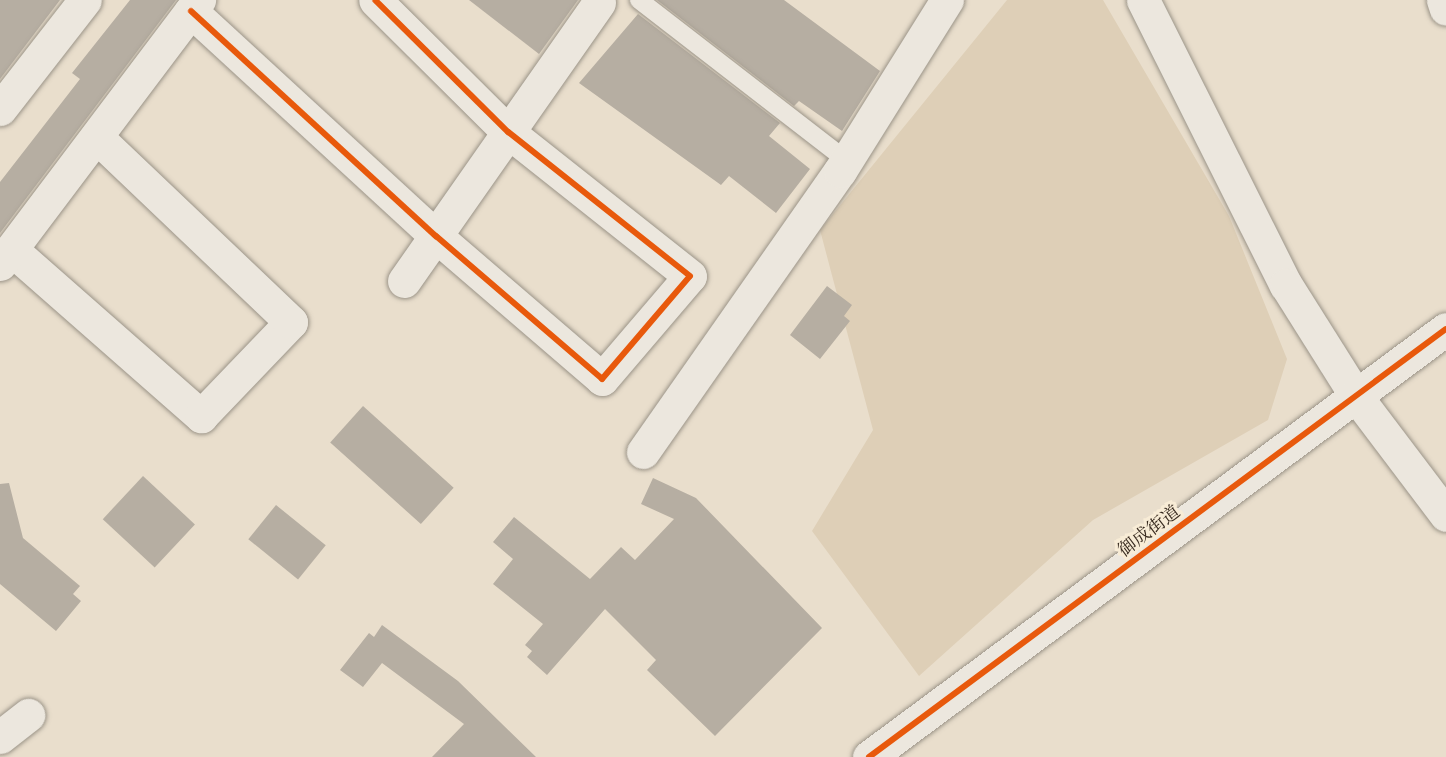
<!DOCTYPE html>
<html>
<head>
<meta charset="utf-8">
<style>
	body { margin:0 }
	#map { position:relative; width:1446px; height:757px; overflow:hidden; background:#e9decc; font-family:Alegreya,"Noto Serif JP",serif }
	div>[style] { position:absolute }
	.green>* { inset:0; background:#decfb7 }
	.building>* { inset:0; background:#b6aea2; transform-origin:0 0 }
	.roads { filter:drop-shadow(0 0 2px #9b9488) drop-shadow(0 0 2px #9b9488) }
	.lane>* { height:18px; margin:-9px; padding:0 9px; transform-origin:9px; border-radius:9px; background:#ece7de }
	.street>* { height:33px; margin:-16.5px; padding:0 16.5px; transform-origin:16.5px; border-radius:16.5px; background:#ece7de }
	.secondary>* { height:33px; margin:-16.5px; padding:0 16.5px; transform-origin:16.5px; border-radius:16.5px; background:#ece7de }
	.cycleway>* { height:6px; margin:-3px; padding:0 3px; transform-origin:3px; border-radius:3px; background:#e8590c }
	span { translate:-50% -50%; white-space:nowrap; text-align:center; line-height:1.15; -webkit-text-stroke:6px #f8ecd6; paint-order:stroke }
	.street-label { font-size:18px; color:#372a1f }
</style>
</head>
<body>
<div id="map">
	<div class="green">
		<i style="clip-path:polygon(1007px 0,1103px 0,1229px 216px,1287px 359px,1268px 420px,1093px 520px,919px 676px,812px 531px,873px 430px,820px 230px)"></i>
	</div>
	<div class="building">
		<i style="clip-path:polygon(0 0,60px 0,0 79px)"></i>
		<i style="clip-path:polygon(130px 0,176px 0,0 233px,0 182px,80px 79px,72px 73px)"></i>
		<i style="clip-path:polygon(469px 0,578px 0,539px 54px)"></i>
		<i style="clip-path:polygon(657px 0,784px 0,880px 71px,842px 131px,799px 101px,794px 106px)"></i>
		<i style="clip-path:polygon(638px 14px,780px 123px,769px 136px,810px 169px,776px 213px,729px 176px,721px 185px,579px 83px)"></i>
		<i style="clip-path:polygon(827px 286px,852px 305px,844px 316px,850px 321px,820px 359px,790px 335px)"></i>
		<i style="left:363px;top:406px;width:122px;height:49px;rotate:42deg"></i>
		<i style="left:143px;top:476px;width:71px;height:59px;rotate:43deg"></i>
		<i style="clip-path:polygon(653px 478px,696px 498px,822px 628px,715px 736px,647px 670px,656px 660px,605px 609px,547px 675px,527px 657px,532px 651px,525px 645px,543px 624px,493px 584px,513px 559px,493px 542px,514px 517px,590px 579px,621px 547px,635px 560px,674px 519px,641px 504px)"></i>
		<i style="clip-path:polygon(9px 483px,23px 538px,80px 586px,73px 594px,81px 601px,56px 631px,0 584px,0 484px)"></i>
		<i style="left:276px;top:505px;width:64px;height:44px;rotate:39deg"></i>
		<i style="clip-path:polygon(382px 625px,458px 681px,536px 757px,432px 757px,464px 724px,382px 663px,363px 687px,340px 670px,369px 633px,374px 637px)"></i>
	</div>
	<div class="roads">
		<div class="lane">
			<i style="left:639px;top:0;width:263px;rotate:37.7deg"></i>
		</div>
		<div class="street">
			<i style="left:1143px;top:0;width:319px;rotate:63.4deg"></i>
			<i style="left:1286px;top:285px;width:131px;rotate:57.8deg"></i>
			<i style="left:1356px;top:396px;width:149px;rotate:52.9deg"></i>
			<i style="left:1443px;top:0;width:9px;rotate:72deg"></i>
			<i style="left:191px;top:11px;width:333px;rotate:42.6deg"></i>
			<i style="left:436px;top:236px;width:219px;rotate:40.7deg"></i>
			<i style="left:602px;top:379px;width:135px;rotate:-49.5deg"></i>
			<i style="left:690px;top:276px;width:232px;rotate:-141.6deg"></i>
			<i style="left:508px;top:132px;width:187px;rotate:-135.2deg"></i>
			<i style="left:0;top:109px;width:138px;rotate:-52.1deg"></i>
			<i style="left:12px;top:250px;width:252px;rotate:41.3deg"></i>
			<i style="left:201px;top:416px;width:130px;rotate:-46.2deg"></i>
			<i style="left:291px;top:322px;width:267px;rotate:-136.4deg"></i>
			<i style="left:0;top:264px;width:331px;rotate:-53deg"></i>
			<i style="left:404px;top:281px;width:340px;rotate:-55deg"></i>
			<i style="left:643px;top:452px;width:343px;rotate:-55deg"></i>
			<i style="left:840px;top:171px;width:202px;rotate:-58deg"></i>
			<i style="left:0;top:737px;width:36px;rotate:-38deg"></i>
		</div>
		<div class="secondary">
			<i style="left:869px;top:757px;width:718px;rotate:-36.57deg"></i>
		</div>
	</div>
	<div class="cycleway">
		<i style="left:191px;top:11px;width:333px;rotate:42.6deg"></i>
		<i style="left:436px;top:236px;width:219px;rotate:40.7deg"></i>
		<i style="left:602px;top:379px;width:135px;rotate:-49.5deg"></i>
		<i style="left:690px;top:276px;width:232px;rotate:-141.6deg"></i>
		<i style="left:508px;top:132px;width:187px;rotate:-135.2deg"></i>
		<i style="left:869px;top:757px;width:718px;rotate:-36.57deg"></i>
	</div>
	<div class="street-label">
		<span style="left:1149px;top:531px;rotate:-37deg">御成街道</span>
	</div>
</div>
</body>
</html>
